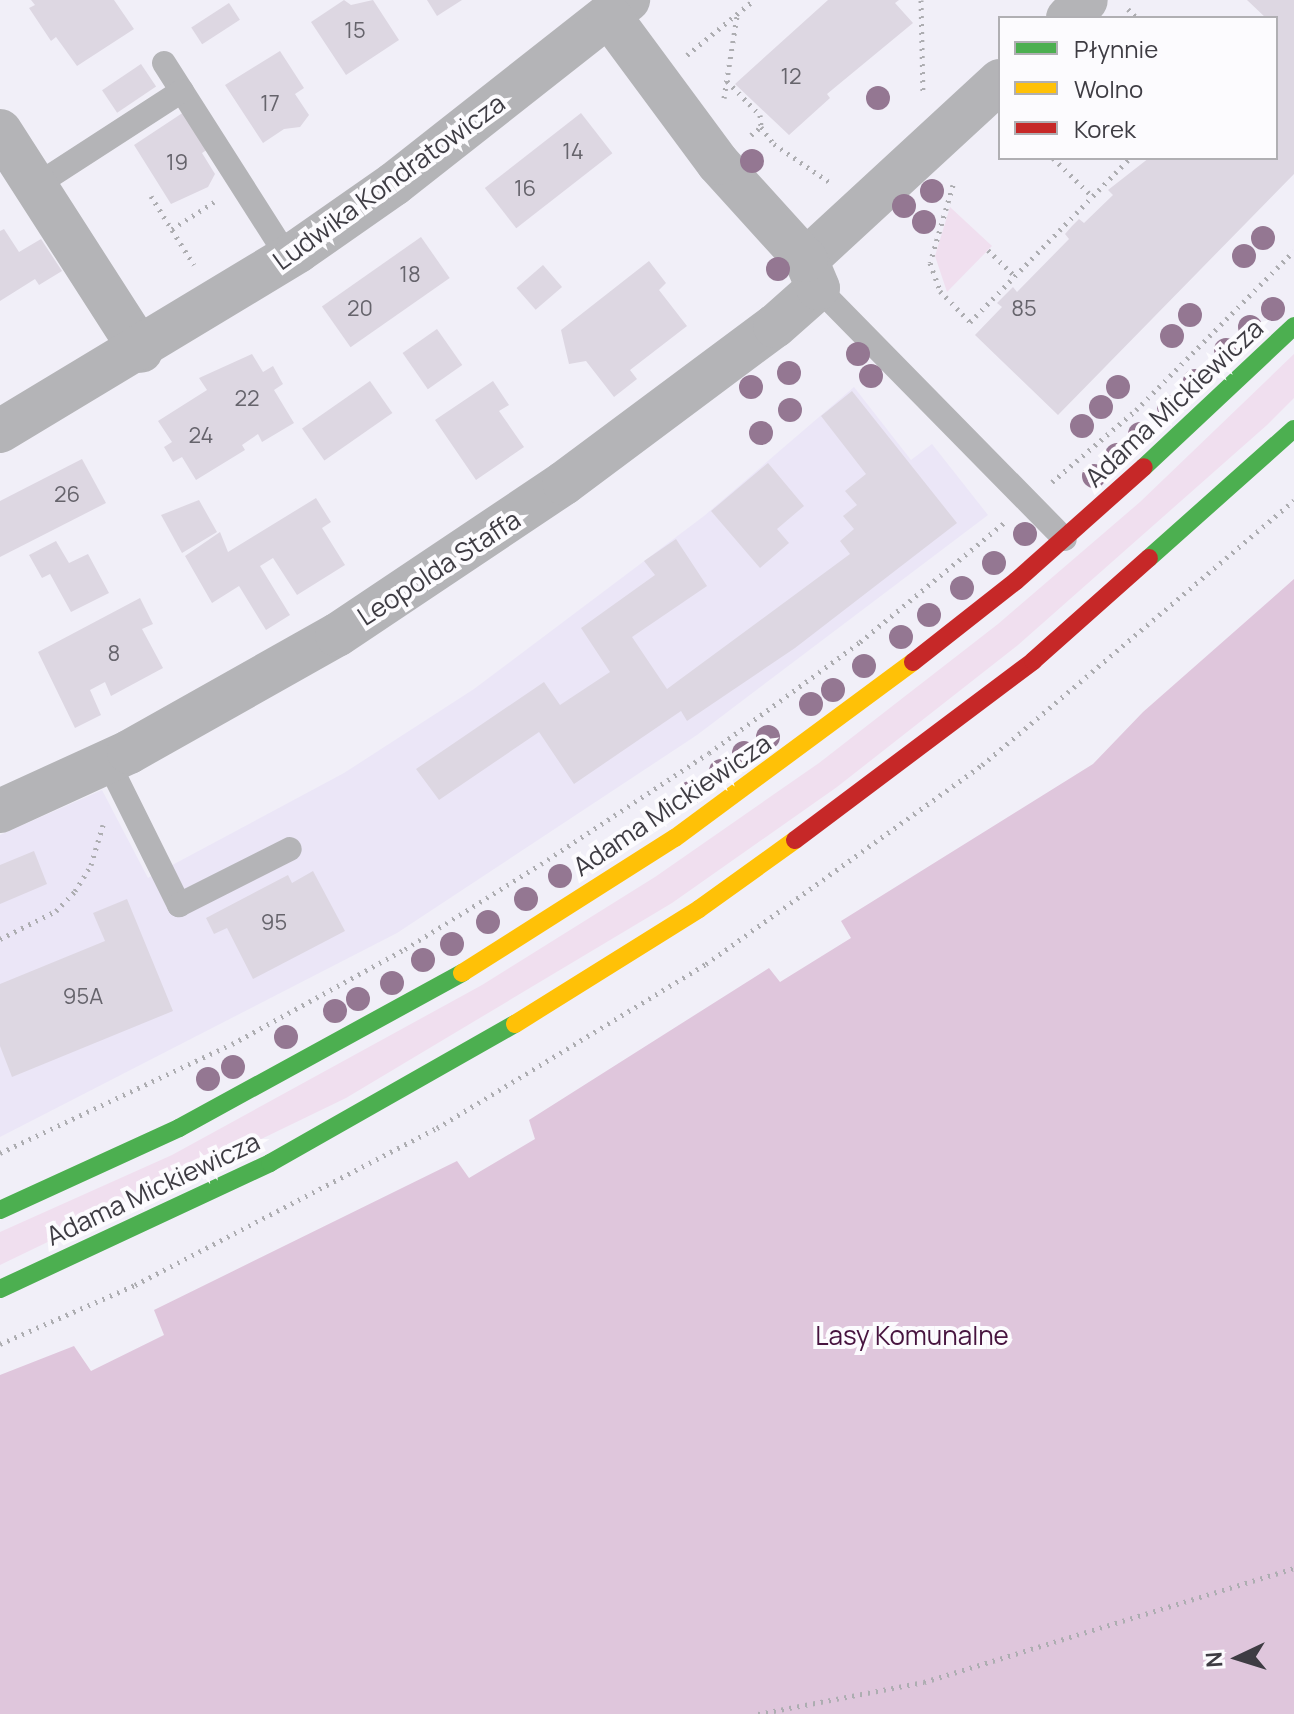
<!DOCTYPE html>
<html>
<head>
<meta charset="utf-8">
<style>
	body { margin:0 }
	#map { position:relative; width:1294px; height:1714px; overflow:hidden; background:#f1eff8; font-family:Manrope,sans-serif }
	div>[style] { position:absolute }
	.built>* { inset:0; background:#ebe6f7 }
	.green>* { inset:0; background:#f0dfef }
	.forest>* { inset:0; background:#dfc6dc }
	.building>* { inset:0; background:#ddd7e2; transform-origin:0 0 }
	.path>* { height:5px; margin-top:-2.5px; transform-origin:0; background:repeating-linear-gradient(90deg,#adadb1 0 2px,transparent 0 8px) }
	.lane>* { height:24px; margin:-12px; padding:0 12px; transform-origin:12px; border-radius:12px; background:#b4b4b7 }
	.street>* { height:44px; margin:-22px; padding:0 22px; transform-origin:22px; border-radius:22px; background:#b4b4b7 }
	.fast>* { height:18px; margin:-9px; padding:0 9px; transform-origin:9px; border-radius:9px; background:#4caf50 }
	.slow>* { height:18px; margin:-9px; padding:0 9px; transform-origin:9px; border-radius:9px; background:#ffc107 }
	.jam>* { height:18px; margin:-9px; padding:0 9px; transform-origin:9px; border-radius:9px; background:#c62828 }
	.trees>* { width:24px; height:24px; margin:-12px; border-radius:50%; background:#947792 }
	span { translate:-50% -50%; white-space:nowrap; text-align:center; line-height:1.15; -webkit-text-stroke:8px #fcfbfe; paint-order:stroke }
	.number-label { font-size:22px; color:#66646c }
	.number-label span { -webkit-text-stroke-width:0 }
	.street-label { font-size:26px; color:#3e3c43 }
	.park-label { font-size:26px; color:#47143f }
	.legend { position:absolute; left:998px; top:16px; width:280px; height:144px; box-sizing:border-box; background:#fcfbfe; border:2px solid #b0afb3; margin:0; padding:10px 14px; list-style:none; font-size:24px; color:#3e3c43 }
	.legend li { display:flex; align-items:center; gap:16px; height:40px }
	.legend b { width:40px; border:2px solid #b0afb3 }
	.north { position:absolute; left:1198px; top:1618px; width:80px; height:80px; -webkit-text-stroke:6px #fcfbfe; paint-order:stroke; rotate:266deg; font-size:22px; font-weight:700; line-height:32px; text-align:center; color:#3e3c43 }
	.north::after { content:''; display:block; margin:auto; width:28px; height:36px; background:#3e3c43; clip-path:polygon(50% 0,100% 100%,50% 72%,0 100%) }
</style>
</head>
<body>
<div id="map">
	<div class="built">
		<i style="clip-path:polygon(854px 387px,911px 460px,932px 444px,988px 515px,697px 735px,397px 933px,0 1137px,0 835px,102px 790px,148px 878px,344px 773px,474px 689px,704px 516px)"></i>
	</div>
	<div class="green">
		<i style="clip-path:polygon(950px 207px,992px 246px,947px 292px,935px 256px)"></i>
		<i style="clip-path:polygon(1294px 354px,1294px 398px,1267px 425px,1018px 645px,837px 787px,672px 903px,346px 1098px,0 1265px,0 1232px,172px 1155px,482px 985px,655px 877px,819px 763px,998px 624px,1140px 502px)"></i>
	</div>
	<div class="forest">
		<i style="clip-path:polygon(1294px 579px,1294px 1714px,0 1714px,0 1375px,74px 1346px,91px 1371px,164px 1335px,154px 1310px,457px 1161px,469px 1178px,535px 1139px,529px 1120px,769px 968px,780px 982px,851px 938px,841px 921px,1093px 764px,1143px 712px)"></i>
	</div>
	<div class="building">
		<i style="clip-path:polygon(31px 0,114px 0,134px 29px,77px 66px,56px 37px,51px 41px,29px 8px,35px 5px)"></i>
		<i style="clip-path:polygon(344px 0,351px 5px,373px 0,399px 40px,346px 75px,311px 22px)"></i>
		<i style="clip-path:polygon(427px 0,462px 0,437px 16px)"></i>
		<i style="clip-path:polygon(828px 0,899px 0,895px 3px,913px 23px,827px 94px,830px 98px,789px 135px,735px 84px)"></i>
		<i style="clip-path:polygon(1247px 0,1294px 0,1294px 174px,1058px 415px,975px 335px,1002px 307px,997px 303px,1013px 287px,1017px 292px,1069px 239px,1065px 234px,1072px 226px,1079px 219px,1084px 223px,1113px 195px,1108px 190px,1149px 158px,1276px 158px,1276px 18px,1266px 18px)"></i>
		<i style="left:229px;top:3px;width:20px;height:45px;rotate:57deg"></i>
		<i style="clip-path:polygon(280px 51px,304px 88px,295px 94px,309px 115px,300px 127px,284px 129px,263px 143px,225px 85px)"></i>
		<i style="left:141px;top:64px;width:27px;height:47px;rotate:56deg"></i>
		<i style="clip-path:polygon(187px 110px,211px 147px,202px 153px,215px 174px,208px 187px,171px 204px,134px 145px)"></i>
		<i style="left:581px;top:113px;width:51px;height:122px;rotate:52deg"></i>
		<i style="clip-path:polygon(4px 229px,19px 252px,41px 239px,62px 271px,39px 285px,35px 279px,0 301px,0 231px)"></i>
		<i style="left:421px;top:237px;width:50px;height:121px;rotate:55deg"></i>
		<i style="clip-path:polygon(649px 261px,666px 283px,659px 290px,687px 326px,630px 370px,637px 379px,614px 397px,586px 361px,569px 364px,561px 330px)"></i>
		<i style="left:543px;top:265px;width:29px;height:35px;rotate:49deg"></i>
		<i style="left:437px;top:329px;width:44px;height:42px;rotate:55deg"></i>
		<i style="clip-path:polygon(252px 354px,263px 372px,273px 366px,283px 384px,274px 390px,294px 423px,262px 442px,258px 434px,242px 445px,245px 450px,196px 480px,182px 457px,173px 462px,164px 447px,172px 442px,158px 421px,207px 390px,199px 378px)"></i>
		<i style="left:370px;top:381px;width:39px;height:83px;rotate:55deg"></i>
		<i style="clip-path:polygon(493px 381px,509px 405px,499px 411px,524px 447px,476px 480px,435px 420px)"></i>
		<i style="clip-path:polygon(852px 391px,957px 523px,795px 648px,687px 721px,681px 711px,574px 784px,539px 732px,439px 800px,416px 769px,544px 682px,560px 705px,610px 672px,581px 628px,655px 575px,644px 561px,676px 539px,707px 586px,632px 637px,667px 689px,850px 554px,840px 541px,854px 529px,843px 516px,857px 505px,845px 491px,866px 474px,821px 416px)"></i>
		<i style="clip-path:polygon(82px 459px,106px 503px,0 557px,0 501px)"></i>
		<i style="clip-path:polygon(768px 463px,804px 506px,777px 529px,789px 543px,760px 568px,711px 511px)"></i>
		<i style="clip-path:polygon(316px 498px,331px 522px,322px 528px,345px 565px,297px 595px,273px 558px,260px 566px,290px 615px,266px 630px,239px 586px,212px 603px,185px 556px,220px 532px,228px 552px)"></i>
		<i style="clip-path:polygon(199px 500px,217px 532px,182px 553px,161px 515px)"></i>
		<i style="clip-path:polygon(56px 541px,69px 563px,88px 554px,109px 593px,71px 612px,50px 574px,42px 578px,29px 555px)"></i>
		<i style="clip-path:polygon(140px 598px,153px 624px,142px 629px,163px 668px,111px 696px,105px 682px,90px 690px,101px 715px,75px 728px,38px 652px)"></i>
		<i style="clip-path:polygon(34px 851px,47px 884px,0 904px,0 865px)"></i>
		<i style="clip-path:polygon(313px 871px,345px 931px,253px 979px,227px 928px,214px 934px,206px 918px,288px 875px,292px 883px)"></i>
		<i style="clip-path:polygon(127px 899px,173px 1011px,12px 1077px,0 1046px,0 984px,105px 941px,93px 913px)"></i>
	</div>
	<div class="path">
		<i style="left:921px;top:0;width:95px;rotate:88.8deg"></i>
		<i style="left:1128px;top:9px;width:13px;rotate:45deg"></i>
		<i style="left:687px;top:55px;width:87px;rotate:-39.4deg"></i>
		<i style="left:727px;top:81px;width:47px;rotate:45.9deg"></i>
		<i style="left:760px;top:115px;width:12px;rotate:85deg"></i>
		<i style="left:724px;top:98px;width:83px;rotate:-81deg"></i>
		<i style="left:751px;top:135px;width:13px;rotate:-39deg"></i>
		<i style="left:761px;top:127px;width:21px;rotate:53deg"></i>
		<i style="left:774px;top:144px;width:67px;rotate:34.6deg"></i>
		<i style="left:1053px;top:158px;width:54px;rotate:44.3deg"></i>
		<i style="left:953px;top:185px;width:81px;rotate:106.4deg"></i>
		<i style="left:930px;top:263px;width:30px;rotate:70deg"></i>
		<i style="left:940px;top:291px;width:43px;rotate:45.9deg"></i>
		<i style="left:970px;top:322px;width:229px;rotate:-45.7deg"></i>
		<i style="left:151px;top:196px;width:81px;rotate:58.1deg"></i>
		<i style="left:172px;top:229px;width:50px;rotate:-32.7deg"></i>
		<i style="left:988px;top:250px;width:37px;rotate:44deg"></i>
		<i style="left:1052px;top:482px;width:111px;rotate:-40.6deg"></i>
		<i style="left:1136px;top:410px;width:224px;rotate:-45.2deg"></i>
		<i style="left:0;top:939px;width:63px;rotate:-26.6deg"></i>
		<i style="left:56px;top:911px;width:28px;rotate:-46deg"></i>
		<i style="left:75px;top:891px;width:31px;rotate:-58deg"></i>
		<i style="left:91px;top:865px;width:42px;rotate:-73.3deg"></i>
		<i style="left:0;top:1153px;width:256px;rotate:-25.2deg"></i>
		<i style="left:232px;top:1044px;width:197px;rotate:-28.8deg"></i>
		<i style="left:405px;top:949px;width:160px;rotate:-32deg"></i>
		<i style="left:541px;top:864px;width:201px;rotate:-33.5deg"></i>
		<i style="left:709px;top:753px;width:187px;rotate:-36.3deg"></i>
		<i style="left:860px;top:642px;width:188px;rotate:-39.6deg"></i>
		<i style="left:0;top:1344px;width:147px;rotate:-23.6deg"></i>
		<i style="left:135px;top:1285px;width:340px;rotate:-27.5deg"></i>
		<i style="left:437px;top:1128px;width:315px;rotate:-31.4deg"></i>
		<i style="left:706px;top:964px;width:340px;rotate:-35.8deg"></i>
		<i style="left:982px;top:765px;width:409px;rotate:-40.3deg"></i>
		<i style="left:758px;top:1714px;width:169px;rotate:-10.9deg"></i>
		<i style="left:924px;top:1682px;width:387px;rotate:-17.1deg"></i>
	</div>
	<div class="lane">
		<i style="left:164px;top:63px;width:231px;rotate:57.5deg"></i>
		<i style="left:35px;top:186px;width:175px;rotate:-32.9deg"></i>
		<i style="left:818px;top:288px;width:352px;rotate:45.5deg"></i>
		<i style="left:108px;top:762px;width:160px;rotate:63.6deg"></i>
		<i style="left:179px;top:905px;width:124px;rotate:-26.8deg"></i>
	</div>
	<div class="street">
		<i style="left:1068px;top:18px;width:25px;rotate:-45deg"></i>
		<i style="left:0;top:131px;width:261px;rotate:57.3deg"></i>
		<i style="left:806px;top:260px;width:264px;rotate:-42.7deg"></i>
		<i style="left:0;top:431px;width:348px;rotate:-31.1deg"></i>
		<i style="left:298px;top:251px;width:117px;rotate:-34.9deg"></i>
		<i style="left:394px;top:184px;width:298px;rotate:-38.2deg"></i>
		<i style="left:0;top:811px;width:142px;rotate:-24.6deg"></i>
		<i style="left:129px;top:752px;width:239px;rotate:-29.4deg"></i>
		<i style="left:337px;top:635px;width:273px;rotate:-33.8deg"></i>
		<i style="left:564px;top:483px;width:263px;rotate:-36.7deg"></i>
		<i style="left:775px;top:326px;width:57px;rotate:-41.5deg"></i>
		<i style="left:818px;top:288px;width:30px;rotate:-113deg"></i>
		<i style="left:806px;top:260px;width:131px;rotate:-132.2deg"></i>
		<i style="left:718px;top:163px;width:182px;rotate:-126.5deg"></i>
	</div>
	<div class="fast">
		<i style="left:1144px;top:467px;width:206px;rotate:-43.2deg"></i>
		<i style="left:1149px;top:558px;width:194px;rotate:-41.7deg"></i>
		<i style="left:0;top:1210px;width:197px;rotate:-24.6deg"></i>
		<i style="left:179px;top:1128px;width:323px;rotate:-28.7deg"></i>
		<i style="left:0;top:1289px;width:298px;rotate:-25deg"></i>
		<i style="left:270px;top:1163px;width:282px;rotate:-29.6deg"></i>
	</div>
	<div class="slow">
		<i style="left:462px;top:973px;width:252px;rotate:-32.4deg"></i>
		<i style="left:675px;top:838px;width:296px;rotate:-36.5deg"></i>
		<i style="left:515px;top:1024px;width:217px;rotate:-32deg"></i>
		<i style="left:699px;top:909px;width:118px;rotate:-35.7deg"></i>
	</div>
	<div class="jam">
		<i style="left:913px;top:662px;width:131px;rotate:-38.2deg"></i>
		<i style="left:1016px;top:581px;width:171px;rotate:-41.7deg"></i>
		<i style="left:795px;top:840px;width:298px;rotate:-36.9deg"></i>
		<i style="left:1033px;top:661px;width:155px;rotate:-41.6deg"></i>
	</div>
	<div class="trees">
		<i style="left:878px;top:98px"></i>
		<i style="left:752px;top:161px"></i>
		<i style="left:932px;top:191px"></i>
		<i style="left:904px;top:206px"></i>
		<i style="left:924px;top:222px"></i>
		<i style="left:1263px;top:238px"></i>
		<i style="left:1244px;top:256px"></i>
		<i style="left:778px;top:269px"></i>
		<i style="left:1273px;top:309px"></i>
		<i style="left:1190px;top:315px"></i>
		<i style="left:1250px;top:327px"></i>
		<i style="left:1172px;top:336px"></i>
		<i style="left:1226px;top:350px"></i>
		<i style="left:858px;top:354px"></i>
		<i style="left:789px;top:373px"></i>
		<i style="left:871px;top:376px"></i>
		<i style="left:1195px;top:381px"></i>
		<i style="left:751px;top:387px"></i>
		<i style="left:1118px;top:387px"></i>
		<i style="left:1101px;top:407px"></i>
		<i style="left:1169px;top:407px"></i>
		<i style="left:790px;top:410px"></i>
		<i style="left:1082px;top:426px"></i>
		<i style="left:761px;top:433px"></i>
		<i style="left:1140px;top:434px"></i>
		<i style="left:1117px;top:455px"></i>
		<i style="left:1094px;top:476px"></i>
		<i style="left:1025px;top:534px"></i>
		<i style="left:994px;top:563px"></i>
		<i style="left:962px;top:588px"></i>
		<i style="left:929px;top:615px"></i>
		<i style="left:901px;top:637px"></i>
		<i style="left:864px;top:666px"></i>
		<i style="left:833px;top:690px"></i>
		<i style="left:811px;top:704px"></i>
		<i style="left:768px;top:737px"></i>
		<i style="left:744px;top:753px"></i>
		<i style="left:721px;top:771px"></i>
		<i style="left:690px;top:793px"></i>
		<i style="left:560px;top:876px"></i>
		<i style="left:526px;top:899px"></i>
		<i style="left:488px;top:922px"></i>
		<i style="left:452px;top:944px"></i>
		<i style="left:423px;top:960px"></i>
		<i style="left:392px;top:983px"></i>
		<i style="left:358px;top:999px"></i>
		<i style="left:335px;top:1011px"></i>
		<i style="left:286px;top:1037px"></i>
		<i style="left:233px;top:1067px"></i>
		<i style="left:208px;top:1079px"></i>
	</div>
	<div class="number-label">
		<span style="left:355px;top:31px">15</span>
		<span style="left:791px;top:77px">12</span>
		<span style="left:270px;top:104px">17</span>
		<span style="left:573px;top:152px">14</span>
		<span style="left:177px;top:163px">19</span>
		<span style="left:525px;top:189px">16</span>
		<span style="left:410px;top:275px">18</span>
		<span style="left:360px;top:309px">20</span>
		<span style="left:1024px;top:309px">85</span>
		<span style="left:247px;top:399px">22</span>
		<span style="left:201px;top:436px">24</span>
		<span style="left:67px;top:495px">26</span>
		<span style="left:114px;top:654px">8</span>
		<span style="left:274px;top:923px">95</span>
		<span style="left:83px;top:997px">95A</span>
	</div>
	<div class="street-label">
		<span style="left:389px;top:182px;rotate:-36deg">Ludwika Kondratowicza</span>
		<span style="left:1174px;top:403px;rotate:-43deg">Adama Mickiewicza</span>
		<span style="left:439px;top:568px;rotate:-33deg">Leopolda Staffa</span>
		<span style="left:672px;top:805px;rotate:-34deg">Adama Mickiewicza</span>
		<span style="left:153px;top:1189px;rotate:-25deg">Adama Mickiewicza</span>
	</div>
	<div class="park-label">
		<span style="left:912px;top:1336px">Lasy Komunalne</span>
	</div>
	<ul class="legend">
	<li><b style="height:10px;background:#4caf50"></b>Płynnie</li>
	<li><b style="height:10px;background:#ffc107"></b>Wolno</li>
	<li><b style="height:10px;background:#c62828"></b>Korek</li>
	</ul>
	<div class="north">N</div>
</div>
</body>
</html>
